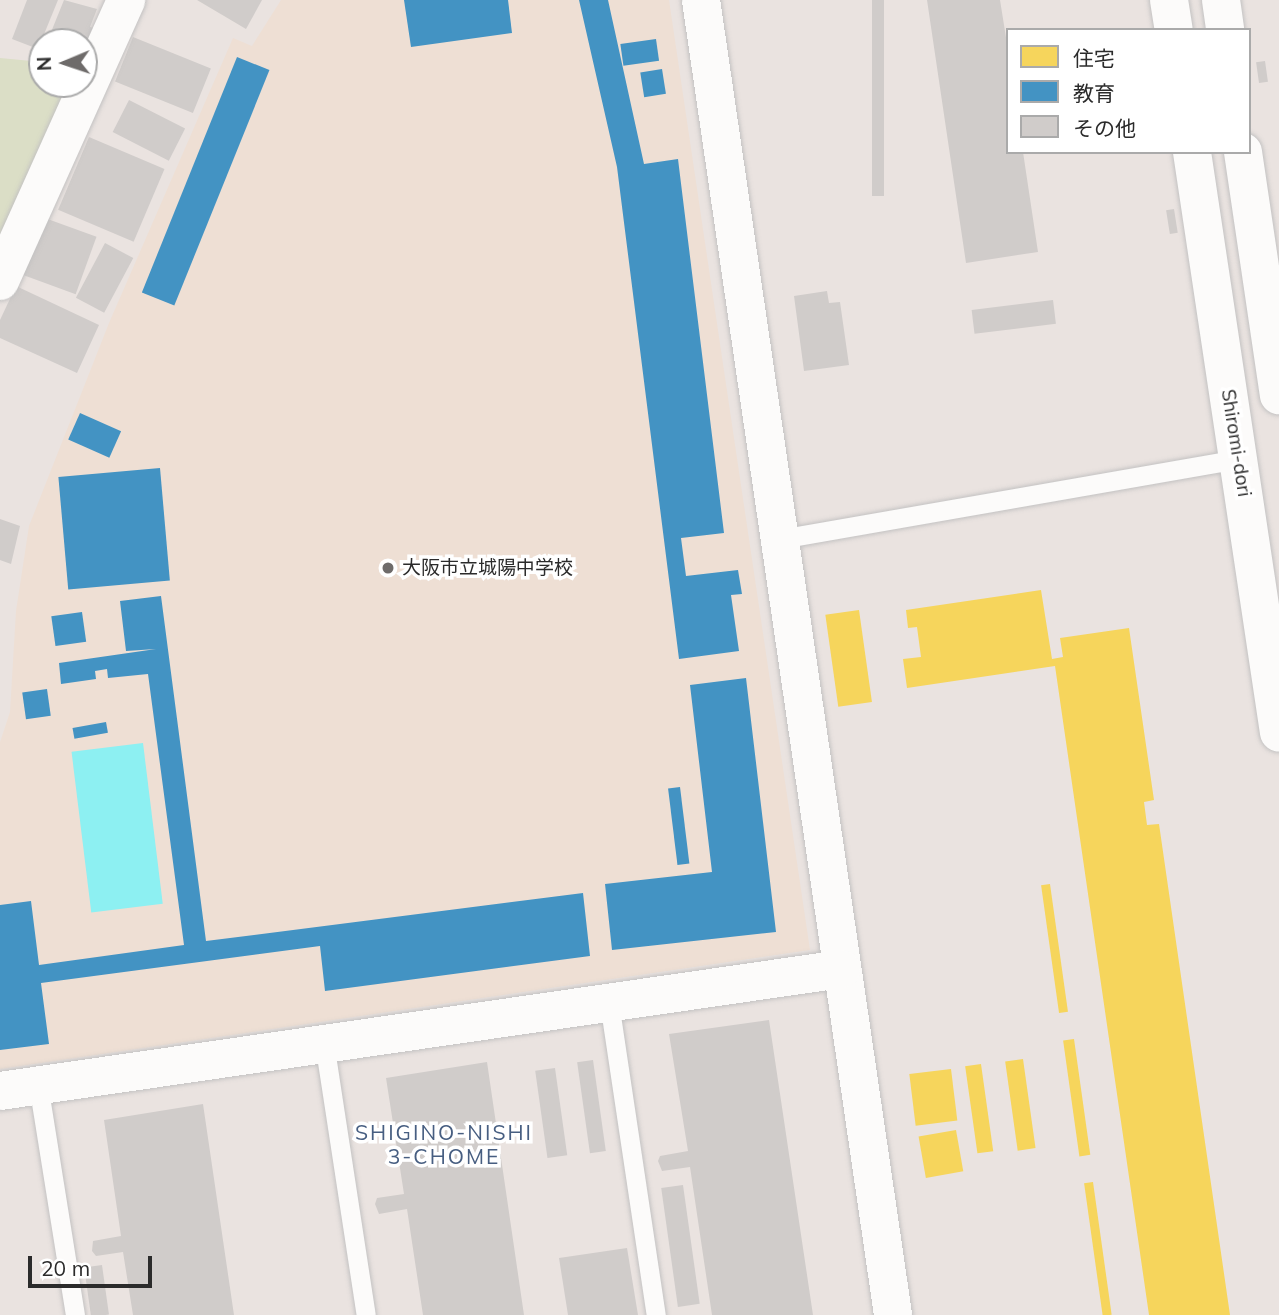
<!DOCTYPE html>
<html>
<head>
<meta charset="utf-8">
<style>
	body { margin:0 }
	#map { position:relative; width:1279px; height:1315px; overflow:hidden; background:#eae3e0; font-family:Mulish,"Noto Sans JP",sans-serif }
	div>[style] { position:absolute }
	.education>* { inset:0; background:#eedfd4 }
	.cemetery>* { inset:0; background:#dbdec6 }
	.water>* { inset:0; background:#8df0f2; transform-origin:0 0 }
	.homes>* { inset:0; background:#f6d55c; transform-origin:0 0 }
	.schools>* { inset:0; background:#4393c3; transform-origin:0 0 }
	.building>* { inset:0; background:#d0ccca; transform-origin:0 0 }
	.roads { filter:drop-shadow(0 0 2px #c3c2c2) drop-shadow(0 0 2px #c3c2c2) }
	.service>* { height:19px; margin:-9.5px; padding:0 9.5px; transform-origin:9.5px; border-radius:9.5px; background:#fcfbfa }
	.minor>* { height:38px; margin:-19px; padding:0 19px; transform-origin:19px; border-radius:19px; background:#fcfbfa }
	.tertiary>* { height:38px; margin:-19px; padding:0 19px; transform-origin:19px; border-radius:19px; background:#fcfbfa }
	.dots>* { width:19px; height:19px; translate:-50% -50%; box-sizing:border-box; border:4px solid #fff; border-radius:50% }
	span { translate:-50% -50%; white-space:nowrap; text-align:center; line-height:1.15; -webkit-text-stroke:7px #fff; paint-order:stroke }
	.street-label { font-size:19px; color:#2b2b2b }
	.poi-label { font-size:19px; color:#2b2b2b }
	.left { translate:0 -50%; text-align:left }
	.neighbourhood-label { font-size:21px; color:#475e81; letter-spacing:2px }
	.legend { position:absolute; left:1006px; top:28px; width:245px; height:126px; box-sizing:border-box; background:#fff; border:2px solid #aaa; margin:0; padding:9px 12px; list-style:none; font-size:21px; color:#2b2b2b }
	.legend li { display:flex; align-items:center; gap:14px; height:35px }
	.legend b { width:35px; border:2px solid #aaa }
	.north { position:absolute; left:28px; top:28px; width:70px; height:70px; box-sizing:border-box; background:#fff; border:2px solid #aaa; border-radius:50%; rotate:268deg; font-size:19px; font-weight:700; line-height:28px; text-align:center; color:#2b2b2b }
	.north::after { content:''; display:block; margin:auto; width:24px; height:32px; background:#6e6b6a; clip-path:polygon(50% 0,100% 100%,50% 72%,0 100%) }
	.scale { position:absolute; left:28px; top:1256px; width:124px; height:32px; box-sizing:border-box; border:4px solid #2b2b2b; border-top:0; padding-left:9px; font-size:21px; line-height:24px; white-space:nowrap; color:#2b2b2b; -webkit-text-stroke:5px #fff; paint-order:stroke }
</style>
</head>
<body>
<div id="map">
	<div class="education">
		<i style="clip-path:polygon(281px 0,669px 0,810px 950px,0 1069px,0 742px,10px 712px,16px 611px,29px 526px,109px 323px,233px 38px,252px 46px)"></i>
	</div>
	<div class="cemetery">
		<i style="clip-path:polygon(0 58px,42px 62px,42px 84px,80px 84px,0 256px)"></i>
	</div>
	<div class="water">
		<i style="left:143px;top:743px;width:162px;height:72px;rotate:83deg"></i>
	</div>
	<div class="homes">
		<i style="clip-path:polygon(1041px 590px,1052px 659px,1063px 657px,1060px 638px,1129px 628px,1154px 800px,1144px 802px,1147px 825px,1159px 824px,1230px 1315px,1149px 1315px,1055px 666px,907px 688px,903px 659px,921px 657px,917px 627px,908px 628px,906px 610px)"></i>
		<i style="left:859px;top:610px;width:93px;height:34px;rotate:82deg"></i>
		<i style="left:1050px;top:884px;width:129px;height:9px;rotate:82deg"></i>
		<i style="left:1074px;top:1039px;width:117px;height:11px;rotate:82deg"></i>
		<i style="left:1023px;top:1059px;width:90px;height:18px;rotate:82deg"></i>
		<i style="left:981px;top:1064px;width:88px;height:16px;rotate:82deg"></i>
		<i style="left:951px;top:1069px;width:52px;height:42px;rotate:83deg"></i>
		<i style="left:956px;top:1130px;width:42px;height:38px;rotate:80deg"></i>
		<i style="left:1093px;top:1182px;width:134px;height:9px;rotate:82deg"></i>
	</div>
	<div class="schools">
		<i style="clip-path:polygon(404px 0,508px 0,512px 33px,411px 47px)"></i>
		<i style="clip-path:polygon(579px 0,608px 0,644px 164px,678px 159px,724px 533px,681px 538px,686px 576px,738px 570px,742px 594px,731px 595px,739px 651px,679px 659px,617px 167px)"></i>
		<i style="left:656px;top:39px;width:22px;height:36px;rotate:82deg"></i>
		<i style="left:237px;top:57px;width:35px;height:254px;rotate:22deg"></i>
		<i style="left:662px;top:69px;width:25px;height:22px;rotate:81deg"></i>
		<i style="left:80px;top:413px;width:45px;height:29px;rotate:24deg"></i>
		<i style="left:160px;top:468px;width:113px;height:102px;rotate:85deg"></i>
		<i style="clip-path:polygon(161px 596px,206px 941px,583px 893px,590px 956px,325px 991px,320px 946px,41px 983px,49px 1044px,0 1050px,0 905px,31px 901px,39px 965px,184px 945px,148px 674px,108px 678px,107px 669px,95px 671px,96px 679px,61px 684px,59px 663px,156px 649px,126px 651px,120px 601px)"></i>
		<i style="left:82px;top:612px;width:30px;height:31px;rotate:82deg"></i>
		<i style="clip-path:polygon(746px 678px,776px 932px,612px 950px,605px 884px,712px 872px,690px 685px)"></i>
		<i style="left:47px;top:689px;width:27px;height:25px;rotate:82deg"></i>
		<i style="left:106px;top:722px;width:11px;height:34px;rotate:80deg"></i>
		<i style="left:680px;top:787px;width:77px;height:12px;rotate:83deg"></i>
	</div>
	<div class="building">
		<i style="clip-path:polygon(27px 0,58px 0,38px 49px,12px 39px)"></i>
		<i style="clip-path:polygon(64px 0,97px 9px,90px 27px,97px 29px,84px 55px,84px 42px,47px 42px)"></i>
		<i style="clip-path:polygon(197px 0,262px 0,246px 29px)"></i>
		<i style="left:872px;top:0;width:12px;height:196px"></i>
		<i style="clip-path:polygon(927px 0,1000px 0,1008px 50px,1008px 152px,1023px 152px,1038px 252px,966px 263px)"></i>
		<i style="left:133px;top:37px;width:84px;height:48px;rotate:22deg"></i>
		<i style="left:1265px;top:61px;width:21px;height:9px;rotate:82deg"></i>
		<i style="left:129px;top:100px;width:63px;height:36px;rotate:27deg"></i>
		<i style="left:89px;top:137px;width:82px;height:79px;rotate:23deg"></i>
		<i style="left:1174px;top:209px;width:24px;height:8px;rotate:81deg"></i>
		<i style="left:42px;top:217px;width:58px;height:61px;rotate:20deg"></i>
		<i style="left:105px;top:243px;width:32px;height:62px;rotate:28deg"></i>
		<i style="clip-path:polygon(16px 286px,99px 325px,77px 373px,0 338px,0 320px)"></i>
		<i style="clip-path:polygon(827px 291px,829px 303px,840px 302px,849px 365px,804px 371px,794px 296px)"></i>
		<i style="left:1053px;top:300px;width:24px;height:82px;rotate:83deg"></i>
		<i style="clip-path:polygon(0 519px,20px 526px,11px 564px,0 560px)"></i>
		<i style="clip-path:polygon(769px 1020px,813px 1315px,712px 1315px,690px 1167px,662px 1171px,658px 1161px,660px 1156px,688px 1151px,669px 1034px)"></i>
		<i style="left:593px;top:1060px;width:92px;height:16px;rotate:82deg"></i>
		<i style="clip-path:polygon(487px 1062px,524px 1315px,423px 1315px,407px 1209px,379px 1214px,375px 1204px,377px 1198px,404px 1194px,386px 1078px)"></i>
		<i style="left:555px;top:1068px;width:88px;height:20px;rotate:82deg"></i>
		<i style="clip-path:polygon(203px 1104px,234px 1315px,133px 1315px,123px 1252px,96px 1256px,92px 1251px,93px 1241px,121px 1236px,104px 1120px)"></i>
		<i style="left:683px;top:1185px;width:120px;height:22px;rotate:82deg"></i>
		<i style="clip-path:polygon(627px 1248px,638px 1315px,568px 1315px,559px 1258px)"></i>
		<i style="left:102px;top:1265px;width:50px;height:18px;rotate:82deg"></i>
	</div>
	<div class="roads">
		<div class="service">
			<i style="left:780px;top:539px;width:465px;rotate:-9.9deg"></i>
			<i style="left:609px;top:1002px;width:317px;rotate:81.5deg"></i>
			<i style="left:324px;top:1042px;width:276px;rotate:81.3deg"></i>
			<i style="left:38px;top:1084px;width:234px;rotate:80.9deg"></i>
		</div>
		<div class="minor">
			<i style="left:701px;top:0;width:1329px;rotate:81.69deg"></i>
			<i style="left:0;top:281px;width:308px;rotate:-65.8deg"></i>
			<i style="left:0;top:1091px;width:850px;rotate:-8.25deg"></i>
		</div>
		<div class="tertiary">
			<i style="left:1169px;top:0;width:30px;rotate:81deg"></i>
			<i style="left:1221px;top:0;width:30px;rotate:82deg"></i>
			<i style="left:1192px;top:152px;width:587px;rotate:81.48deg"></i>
			<i style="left:1243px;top:152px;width:246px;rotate:81.6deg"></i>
		</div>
	</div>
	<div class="dots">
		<i style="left:388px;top:568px;background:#6e6b6a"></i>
	</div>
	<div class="street-label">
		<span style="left:1236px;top:443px;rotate:81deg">Shiromi-dori</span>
	</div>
	<div class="poi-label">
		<span class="left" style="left:402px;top:568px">大阪市立城陽中学校</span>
	</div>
	<div class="neighbourhood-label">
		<span style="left:444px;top:1144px">SHIGINO-NISHI<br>3-CHOME</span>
	</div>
	<ul class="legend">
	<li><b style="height:19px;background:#f6d55c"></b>住宅</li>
	<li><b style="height:19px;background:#4393c3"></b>教育</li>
	<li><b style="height:19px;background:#d0ccca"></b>その他</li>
	</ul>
	<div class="north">N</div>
	<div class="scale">20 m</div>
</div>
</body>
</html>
